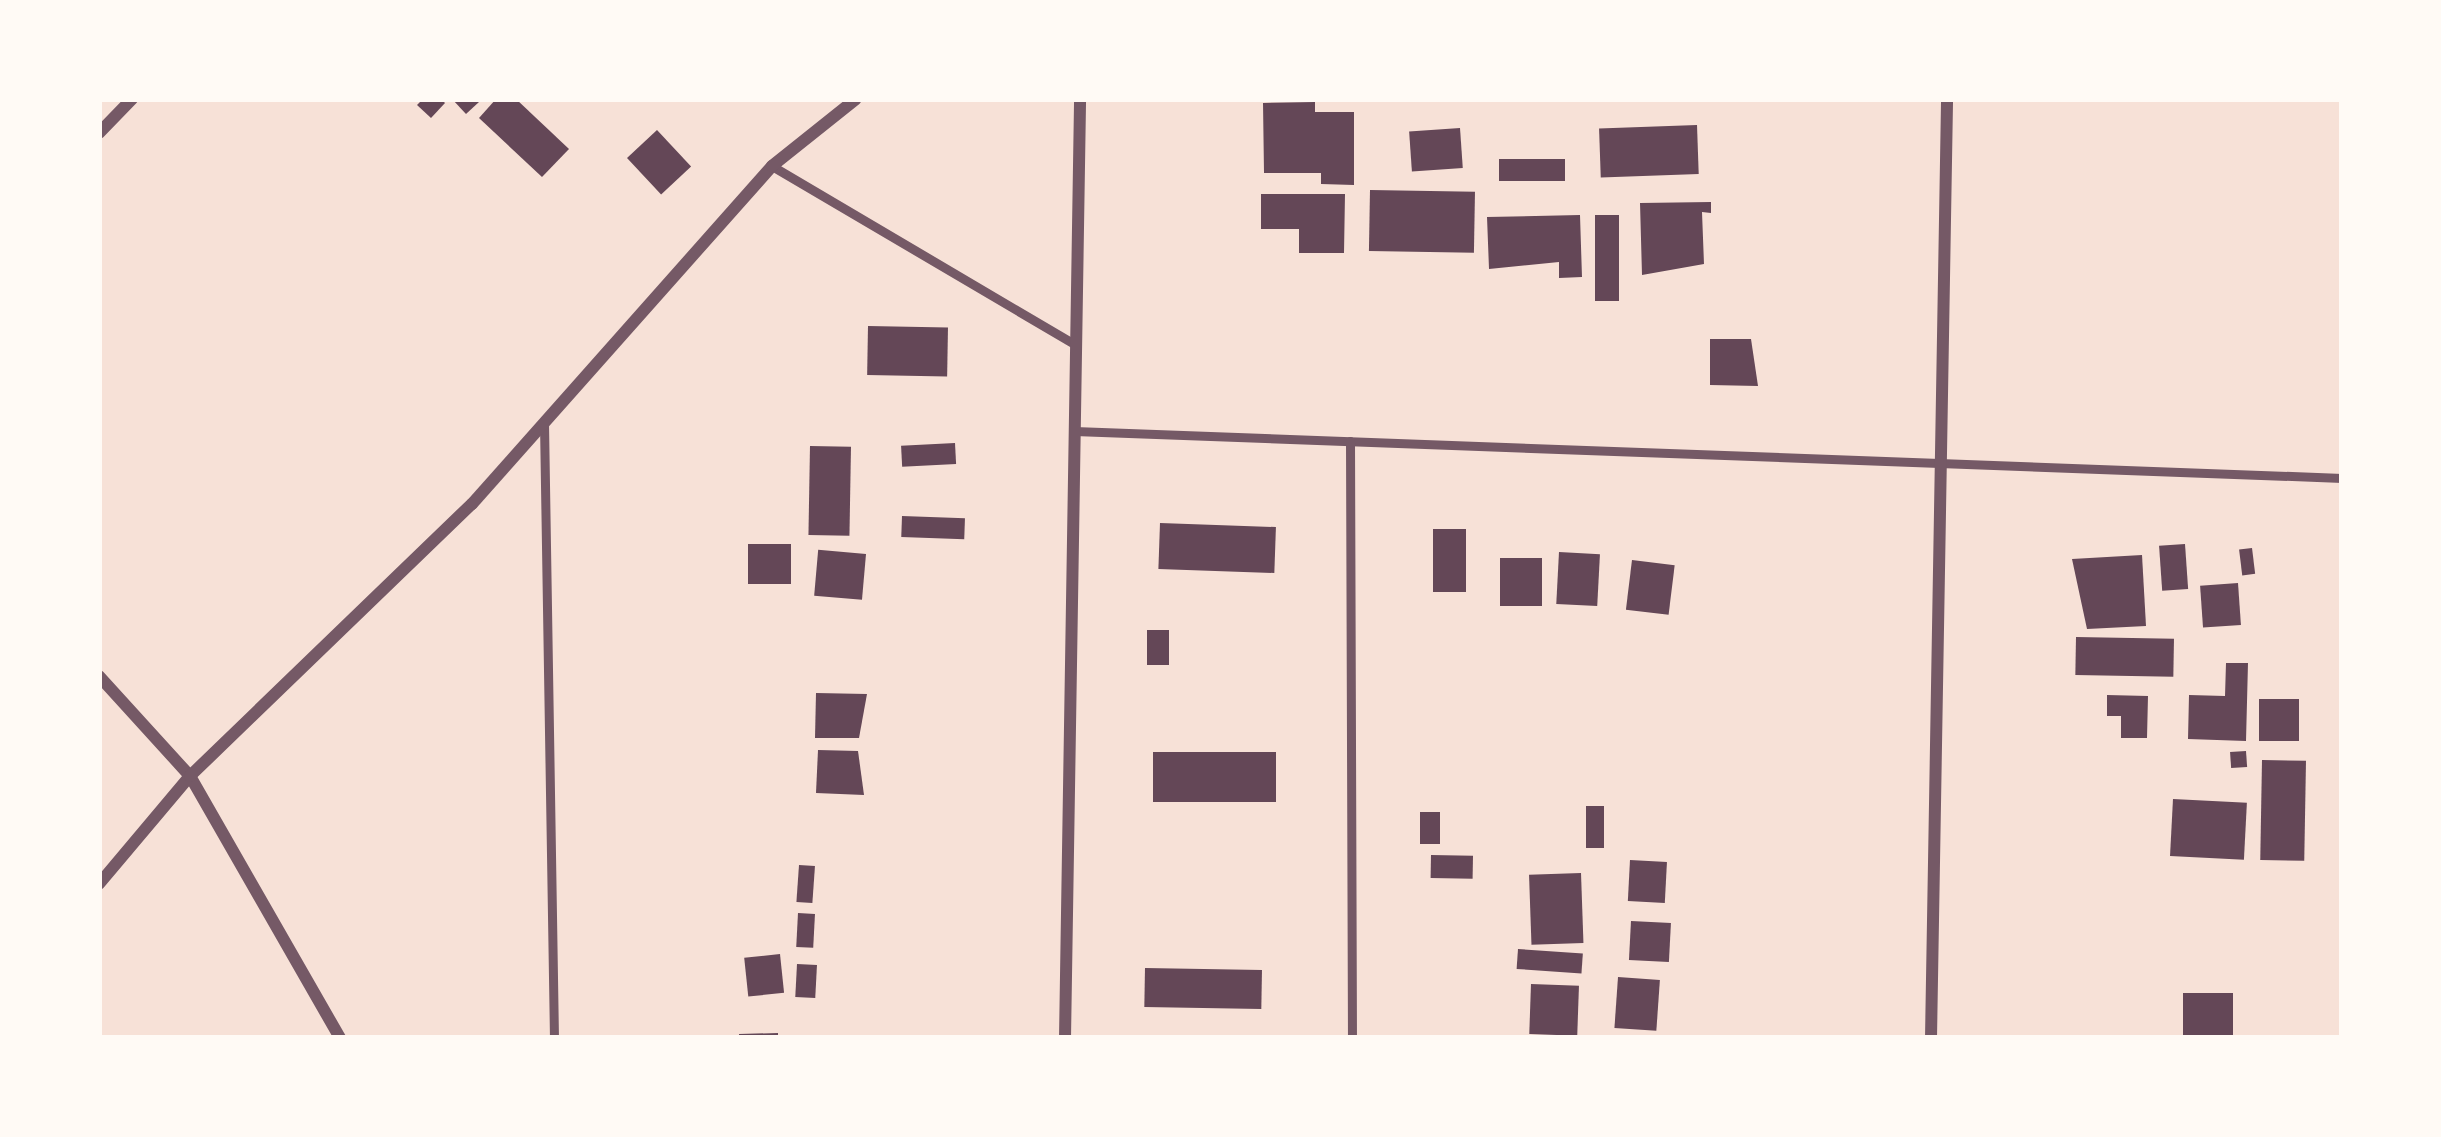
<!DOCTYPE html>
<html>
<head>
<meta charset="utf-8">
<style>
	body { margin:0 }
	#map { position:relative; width:2441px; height:1137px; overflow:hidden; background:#f7e1d7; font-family:"Fira Sans",sans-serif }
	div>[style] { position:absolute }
	.building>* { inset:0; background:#644757; transform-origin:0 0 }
	.service>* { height:9px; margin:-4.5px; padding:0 4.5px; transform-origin:4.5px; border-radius:4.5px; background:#755966 }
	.minor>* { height:12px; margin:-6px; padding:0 6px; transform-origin:6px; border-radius:6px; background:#755966 }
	span { translate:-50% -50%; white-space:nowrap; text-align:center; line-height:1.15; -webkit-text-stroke:9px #fffaf5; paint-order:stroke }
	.frame { position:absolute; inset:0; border:102px solid #fffaf5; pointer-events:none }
</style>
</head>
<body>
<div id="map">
	<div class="building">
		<i style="clip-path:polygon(423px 99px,441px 99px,445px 103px,431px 118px,417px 105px)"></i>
		<i style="clip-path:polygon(452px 99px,476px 99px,479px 102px,466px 114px)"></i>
		<i style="clip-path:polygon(496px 99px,516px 99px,569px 149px,542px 177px,479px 118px)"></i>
		<i style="clip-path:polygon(1315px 102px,1315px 112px,1354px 112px,1354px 185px,1321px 184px,1321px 173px,1264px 173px,1263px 103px)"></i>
		<i style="left:1697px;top:125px;width:49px;height:98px;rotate:88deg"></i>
		<i style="left:1460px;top:128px;width:40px;height:51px;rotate:86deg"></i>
		<i style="left:657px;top:130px;width:50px;height:41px;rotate:47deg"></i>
		<i style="left:1499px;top:159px;width:66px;height:22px"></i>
		<i style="left:1370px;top:190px;width:105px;height:61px;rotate:1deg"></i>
		<i style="clip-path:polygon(1261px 194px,1345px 194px,1344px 253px,1299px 253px,1299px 229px,1261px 229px)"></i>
		<i style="clip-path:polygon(1711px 202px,1711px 213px,1702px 212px,1704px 264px,1642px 275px,1640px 203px)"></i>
		<i style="clip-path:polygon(1580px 215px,1582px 277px,1559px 278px,1559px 262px,1489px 269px,1487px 217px)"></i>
		<i style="left:1595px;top:215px;width:24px;height:86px"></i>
		<i style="left:868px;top:326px;width:80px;height:49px;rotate:1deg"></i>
		<i style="clip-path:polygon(1710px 339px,1751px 339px,1758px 386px,1710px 385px)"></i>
		<i style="left:955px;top:443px;width:21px;height:54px;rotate:87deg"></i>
		<i style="left:810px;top:446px;width:41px;height:89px;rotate:1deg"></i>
		<i style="left:902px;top:516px;width:63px;height:21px;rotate:2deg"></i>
		<i style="left:1160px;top:523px;width:116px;height:46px;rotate:2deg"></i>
		<i style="left:1433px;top:529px;width:33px;height:63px"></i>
		<i style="left:748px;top:544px;width:43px;height:40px"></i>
		<i style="left:2185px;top:544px;width:45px;height:26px;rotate:86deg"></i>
		<i style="left:2252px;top:548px;width:26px;height:13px;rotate:83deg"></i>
		<i style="left:1559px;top:552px;width:41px;height:52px;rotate:3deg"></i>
		<i style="left:866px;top:554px;width:46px;height:48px;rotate:95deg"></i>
		<i style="clip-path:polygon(2142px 555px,2146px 626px,2087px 629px,2072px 559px)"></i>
		<i style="left:1500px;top:558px;width:42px;height:48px"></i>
		<i style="left:1632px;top:560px;width:43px;height:50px;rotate:7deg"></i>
		<i style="left:2238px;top:583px;width:42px;height:38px;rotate:86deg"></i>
		<i style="left:1147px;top:630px;width:22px;height:35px"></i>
		<i style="left:2076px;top:637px;width:98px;height:38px;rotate:1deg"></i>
		<i style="clip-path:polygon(2226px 663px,2248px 663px,2246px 741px,2188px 739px,2189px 695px,2225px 696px)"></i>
		<i style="clip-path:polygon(816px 693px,867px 694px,859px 738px,815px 738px)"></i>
		<i style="clip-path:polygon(2107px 695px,2148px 696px,2147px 738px,2121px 738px,2121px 716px,2107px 716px)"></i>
		<i style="left:2259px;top:699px;width:40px;height:42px"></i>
		<i style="clip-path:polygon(818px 750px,858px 751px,864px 795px,816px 793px)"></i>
		<i style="left:2246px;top:751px;width:16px;height:16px;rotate:86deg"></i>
		<i style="left:1153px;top:752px;width:123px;height:50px"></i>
		<i style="left:2262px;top:760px;width:44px;height:100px;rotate:1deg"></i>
		<i style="left:2173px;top:799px;width:74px;height:57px;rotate:3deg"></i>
		<i style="left:1586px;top:806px;width:18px;height:42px"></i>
		<i style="left:1420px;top:812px;width:20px;height:32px"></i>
		<i style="left:1431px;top:855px;width:42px;height:23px;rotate:1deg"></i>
		<i style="left:1630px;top:860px;width:37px;height:41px;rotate:3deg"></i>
		<i style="left:799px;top:865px;width:16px;height:37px;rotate:4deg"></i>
		<i style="left:1581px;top:873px;width:70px;height:52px;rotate:88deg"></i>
		<i style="left:798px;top:913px;width:17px;height:34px;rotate:3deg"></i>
		<i style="left:1631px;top:921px;width:40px;height:39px;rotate:3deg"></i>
		<i style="left:1518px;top:949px;width:65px;height:20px;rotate:4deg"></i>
		<i style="left:780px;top:954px;width:39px;height:36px;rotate:84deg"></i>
		<i style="left:797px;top:964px;width:20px;height:33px;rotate:3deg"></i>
		<i style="left:1145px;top:968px;width:117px;height:39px;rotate:1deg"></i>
		<i style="left:1618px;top:977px;width:42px;height:51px;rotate:4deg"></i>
		<i style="left:1531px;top:984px;width:48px;height:50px;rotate:2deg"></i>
		<i style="left:2183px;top:993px;width:50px;height:45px"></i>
		<i style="clip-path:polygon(778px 1033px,778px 1038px,739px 1038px,739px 1034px)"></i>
	</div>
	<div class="service">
		<i style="left:772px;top:166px;width:353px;rotate:30.5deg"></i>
		<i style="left:544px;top:423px;width:615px;rotate:89.07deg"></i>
		<i style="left:1074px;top:431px;width:1269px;rotate:2.12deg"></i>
		<i style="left:1350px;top:441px;width:597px;rotate:89.81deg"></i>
	</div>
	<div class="minor">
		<i style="left:99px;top:133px;width:47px;rotate:-45.9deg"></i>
		<i style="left:99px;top:676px;width:135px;rotate:47.7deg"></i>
		<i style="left:190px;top:776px;width:302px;rotate:60.2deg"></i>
		<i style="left:99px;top:884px;width:141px;rotate:-49.9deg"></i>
		<i style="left:190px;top:776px;width:392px;rotate:-44deg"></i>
		<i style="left:472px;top:504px;width:452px;rotate:-48.4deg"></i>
		<i style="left:772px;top:166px;width:107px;rotate:-38.6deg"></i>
		<i style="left:1065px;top:1038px;width:939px;rotate:-89.08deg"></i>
		<i style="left:1931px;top:1038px;width:939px;rotate:-89.02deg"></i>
	</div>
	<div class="frame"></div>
</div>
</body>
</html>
